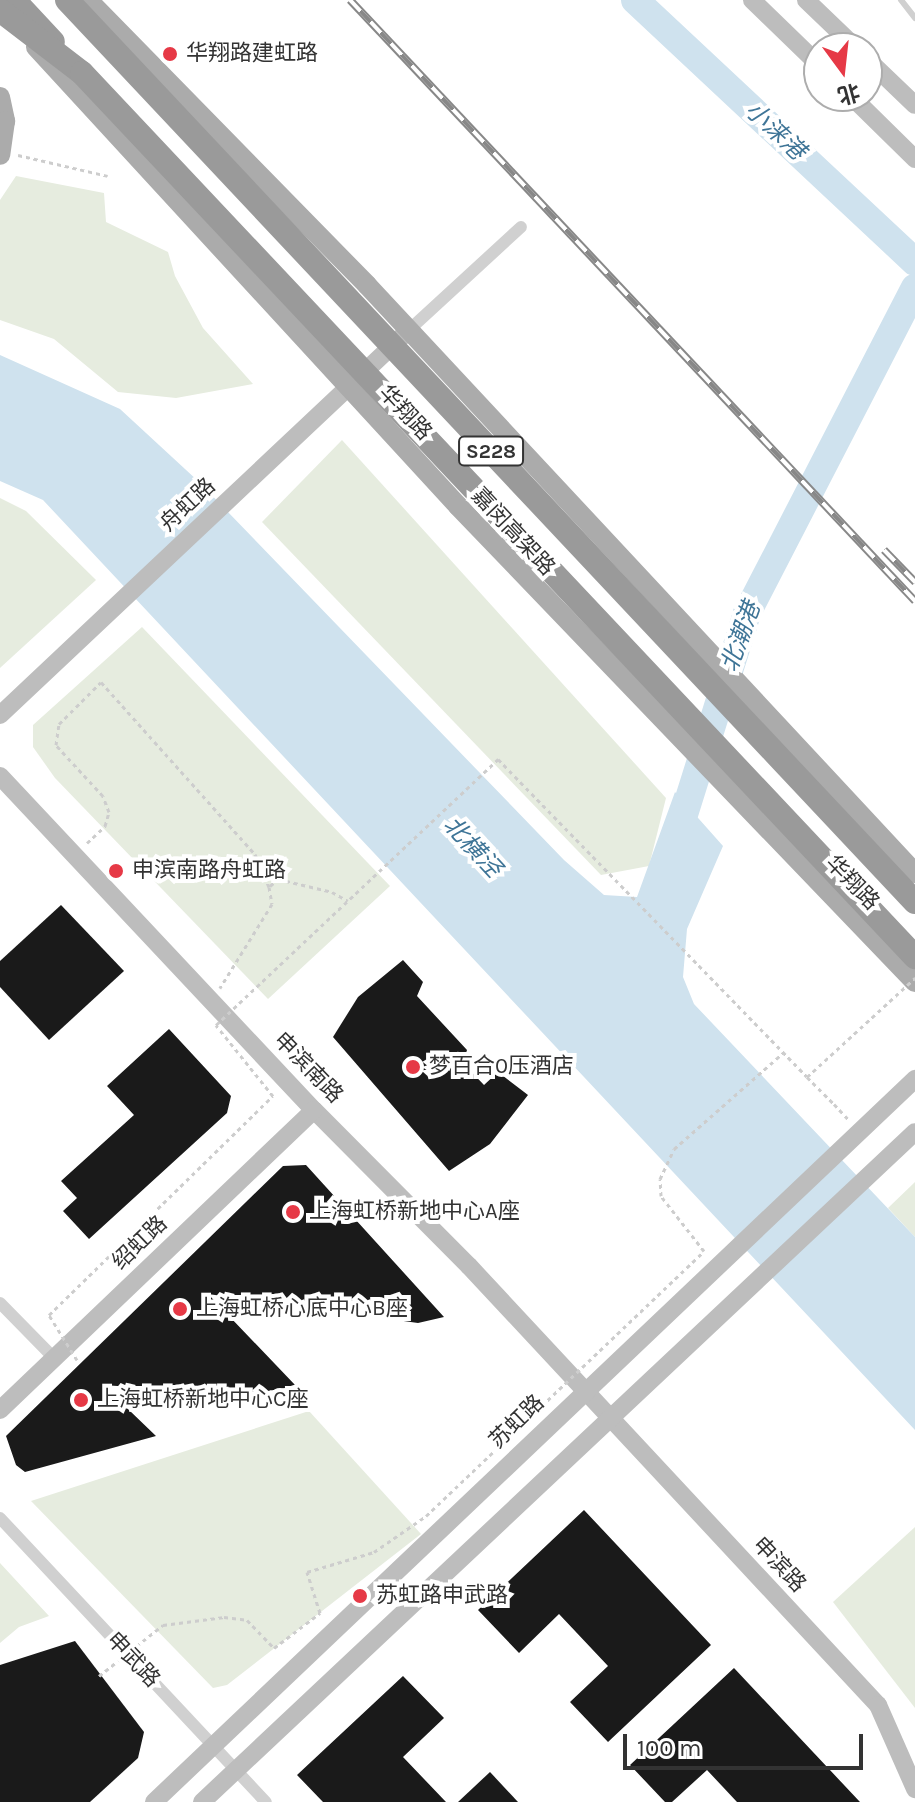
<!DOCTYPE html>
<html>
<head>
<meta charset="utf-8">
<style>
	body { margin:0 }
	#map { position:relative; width:915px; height:1802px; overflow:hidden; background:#fff; font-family:Karla,"Noto Sans SC",sans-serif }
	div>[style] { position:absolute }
	.green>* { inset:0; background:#e6ecdf }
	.water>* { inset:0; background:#cfe2ee }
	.river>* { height:28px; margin:-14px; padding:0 14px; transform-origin:14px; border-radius:14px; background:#cfe2ee }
	.building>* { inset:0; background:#1a1a1a }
	.path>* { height:3px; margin-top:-1.5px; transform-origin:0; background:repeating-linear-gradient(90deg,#cdcdcd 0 4px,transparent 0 8px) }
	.lane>* { height:6px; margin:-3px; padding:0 3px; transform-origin:3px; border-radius:3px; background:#d0d0d0 }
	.street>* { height:12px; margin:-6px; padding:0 6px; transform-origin:6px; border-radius:6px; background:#d0d0d0 }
	.secondary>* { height:18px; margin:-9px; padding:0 9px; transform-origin:9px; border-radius:9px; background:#bdbdbd }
	.primary>* { height:20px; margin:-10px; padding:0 10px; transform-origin:10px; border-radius:10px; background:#ababab }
	.highway>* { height:24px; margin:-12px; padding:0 12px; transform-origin:12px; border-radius:12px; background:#9a9a9a }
	.rail>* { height:8px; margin-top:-4px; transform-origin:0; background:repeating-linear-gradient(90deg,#fff 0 15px,#888 0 30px); box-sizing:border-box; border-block:2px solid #888 }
	.path-bridge>* { height:3px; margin-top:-1.5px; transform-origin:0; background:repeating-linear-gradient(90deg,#cdcdcd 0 4px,transparent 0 8px) }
	.primary-bridge>* { height:20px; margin:-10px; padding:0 10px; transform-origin:10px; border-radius:10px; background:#ababab }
	.highway-bridge>* { height:24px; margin:-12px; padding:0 12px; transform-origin:12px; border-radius:12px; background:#9a9a9a }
	.dots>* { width:22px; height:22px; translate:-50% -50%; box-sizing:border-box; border:4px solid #fff; border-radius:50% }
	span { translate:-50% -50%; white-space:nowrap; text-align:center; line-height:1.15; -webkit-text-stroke:8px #fff; paint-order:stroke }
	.shield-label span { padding:2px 6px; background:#fff; border:2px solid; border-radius:6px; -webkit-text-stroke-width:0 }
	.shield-label { font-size:20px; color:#333; font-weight:700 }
	.poi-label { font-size:22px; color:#333 }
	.left { translate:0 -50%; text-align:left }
	.street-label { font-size:22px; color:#333 }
	.water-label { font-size:24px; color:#3f7597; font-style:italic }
	.north { position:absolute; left:803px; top:32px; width:80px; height:80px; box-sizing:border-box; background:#fff; border:2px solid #adadad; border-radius:50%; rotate:165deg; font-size:22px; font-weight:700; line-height:32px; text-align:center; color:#333 }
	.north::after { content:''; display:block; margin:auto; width:28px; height:36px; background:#e63946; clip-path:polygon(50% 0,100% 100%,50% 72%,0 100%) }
	.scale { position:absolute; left:623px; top:1734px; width:240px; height:36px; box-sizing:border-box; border:4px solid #333; border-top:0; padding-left:10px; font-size:24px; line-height:28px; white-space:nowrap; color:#333; -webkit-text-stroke:6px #fff; paint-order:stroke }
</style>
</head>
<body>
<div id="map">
	<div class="green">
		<i style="clip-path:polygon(16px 176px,104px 193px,106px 222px,168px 252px,175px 276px,203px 328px,253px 384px,176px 398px,118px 392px,54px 339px,0 320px,0 200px)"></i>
		<i style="clip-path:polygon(342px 440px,666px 798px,649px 866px,601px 875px,262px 522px)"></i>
		<i style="clip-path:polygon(0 498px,26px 511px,96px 580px,0 668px)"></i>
		<i style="clip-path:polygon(142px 627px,390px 886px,268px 999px,55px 778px,33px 747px,33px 725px)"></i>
		<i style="clip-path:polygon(915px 1182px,915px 1237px,888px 1208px)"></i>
		<i style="clip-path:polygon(309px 1411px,421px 1534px,227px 1685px,213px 1688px,31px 1501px)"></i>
		<i style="clip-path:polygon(915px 1527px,915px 1708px,833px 1602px)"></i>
		<i style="clip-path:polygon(0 1563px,49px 1616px,19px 1627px,0 1643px)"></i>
	</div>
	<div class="water">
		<i style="clip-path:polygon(0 355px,120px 409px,198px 481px,564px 860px,604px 895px,637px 897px,675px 792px,723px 846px,687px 929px,683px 977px,694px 1004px,915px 1237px,915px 1430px,43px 500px,0 481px)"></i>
	</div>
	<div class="river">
		<i style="left:635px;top:0;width:383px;rotate:43.1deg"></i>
		<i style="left:676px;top:840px;width:238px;rotate:-72.6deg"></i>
		<i style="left:747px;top:613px;width:366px;rotate:-62.7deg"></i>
	</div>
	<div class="building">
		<i style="clip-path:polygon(61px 905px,124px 971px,49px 1040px,0 987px,0 961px)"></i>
		<i style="clip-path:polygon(403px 960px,423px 982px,417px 996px,467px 1050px,463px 1063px,484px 1085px,498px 1072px,528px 1095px,490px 1144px,449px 1171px,333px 1037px,358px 997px)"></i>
		<i style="clip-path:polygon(169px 1029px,231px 1096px,227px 1113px,89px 1239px,63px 1211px,77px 1198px,61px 1181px,134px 1115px,107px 1086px)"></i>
		<i style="clip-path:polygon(306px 1165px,444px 1317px,418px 1323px,208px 1294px,296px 1386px,246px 1395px,103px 1385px,156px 1436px,25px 1472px,16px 1465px,6px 1436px,283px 1166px)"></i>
		<i style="clip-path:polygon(584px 1510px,711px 1645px,608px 1742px,570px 1702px,608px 1666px,559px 1614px,519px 1653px,478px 1610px)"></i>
		<i style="clip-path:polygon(75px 1641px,144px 1732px,138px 1758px,90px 1802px,0 1802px,0 1665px)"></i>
		<i style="clip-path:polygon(734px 1668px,860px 1802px,737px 1802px,707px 1770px,672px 1802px,665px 1802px,630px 1765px)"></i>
		<i style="clip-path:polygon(403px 1676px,444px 1718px,403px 1757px,446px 1802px,323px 1802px,297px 1775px)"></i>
		<i style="clip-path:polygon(490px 1772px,518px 1802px,458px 1802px)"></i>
	</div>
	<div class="path">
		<i style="left:18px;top:155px;width:92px;rotate:13.1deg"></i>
		<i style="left:87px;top:843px;width:25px;rotate:-43deg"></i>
		<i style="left:105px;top:826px;width:15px;rotate:-74deg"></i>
		<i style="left:109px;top:812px;width:17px;rotate:-111deg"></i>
		<i style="left:103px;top:796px;width:69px;rotate:-132.7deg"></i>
		<i style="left:56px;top:745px;width:21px;rotate:-82deg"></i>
		<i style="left:59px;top:724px;width:59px;rotate:-45deg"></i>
		<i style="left:101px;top:682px;width:231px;rotate:48.2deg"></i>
		<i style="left:255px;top:854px;width:36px;rotate:67deg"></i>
		<i style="left:269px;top:887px;width:17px;rotate:80deg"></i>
		<i style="left:272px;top:904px;width:99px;rotate:121.8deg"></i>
		<i style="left:270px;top:886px;width:11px;rotate:-41deg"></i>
		<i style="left:278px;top:879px;width:56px;rotate:13.5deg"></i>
		<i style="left:332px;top:892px;width:18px;rotate:29deg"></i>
		<i style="left:834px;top:1104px;width:21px;rotate:47deg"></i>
		<i style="left:163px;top:1625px;width:62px;rotate:-7.5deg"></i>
		<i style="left:224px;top:1617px;width:23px;rotate:7deg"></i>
		<i style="left:247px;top:1620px;width:39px;rotate:46deg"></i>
		<i style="left:274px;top:1648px;width:58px;rotate:-37.3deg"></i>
		<i style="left:320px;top:1613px;width:43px;rotate:-107.6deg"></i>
		<i style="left:307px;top:1572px;width:70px;rotate:-16.6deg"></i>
	</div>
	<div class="lane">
		<i style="left:901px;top:0;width:23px;rotate:52deg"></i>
	</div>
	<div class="street">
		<i style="left:409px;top:330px;width:152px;rotate:-42.6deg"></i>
		<i style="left:0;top:1303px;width:77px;rotate:45.5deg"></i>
		<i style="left:0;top:1518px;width:389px;rotate:46.9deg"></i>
	</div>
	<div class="secondary">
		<i style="left:752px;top:0;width:93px;rotate:44.1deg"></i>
		<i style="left:806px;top:0;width:69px;rotate:43.8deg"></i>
		<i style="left:867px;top:59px;width:66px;rotate:43.8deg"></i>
		<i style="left:851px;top:96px;width:90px;rotate:44.5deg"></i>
		<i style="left:0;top:715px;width:562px;rotate:-43.27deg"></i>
		<i style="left:0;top:776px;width:458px;rotate:46.8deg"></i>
		<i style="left:314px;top:1110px;width:220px;rotate:45.2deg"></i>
		<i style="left:469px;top:1266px;width:600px;rotate:47.03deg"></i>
		<i style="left:878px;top:1705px;width:92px;rotate:66.2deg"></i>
		<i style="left:0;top:1410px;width:434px;rotate:-43.7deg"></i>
		<i style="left:154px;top:1802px;width:1050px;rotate:-43.53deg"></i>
		<i style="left:202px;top:1802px;width:978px;rotate:-43.22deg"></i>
	</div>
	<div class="primary">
		<i style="left:88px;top:0;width:399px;rotate:45.6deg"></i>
		<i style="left:367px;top:285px;width:804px;rotate:47.02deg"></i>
		<i style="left:36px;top:47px;width:624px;rotate:47.4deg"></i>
		<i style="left:458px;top:506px;width:660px;rotate:46.17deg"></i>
	</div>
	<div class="highway">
		<i style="left:14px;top:0;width:57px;rotate:47.1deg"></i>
	</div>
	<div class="rail">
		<i style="left:350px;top:0;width:825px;rotate:46.77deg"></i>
		<i style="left:884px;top:550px;width:45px;rotate:45.9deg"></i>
	</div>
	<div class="path-bridge">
		<i style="left:807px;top:1077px;width:38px;rotate:45deg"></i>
		<i style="left:77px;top:1360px;width:53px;rotate:-121.9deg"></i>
		<i style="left:49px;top:1315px;width:313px;rotate:-44.4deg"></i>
		<i style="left:273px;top:1096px;width:91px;rotate:-128.8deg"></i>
		<i style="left:216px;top:1025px;width:388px;rotate:-43.3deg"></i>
		<i style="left:498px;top:759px;width:443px;rotate:45.8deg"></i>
		<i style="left:807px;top:1077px;width:147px;rotate:-42.5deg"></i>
		<i style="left:374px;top:1552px;width:63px;rotate:-34.7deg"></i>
		<i style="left:426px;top:1516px;width:384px;rotate:-43.6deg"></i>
		<i style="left:704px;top:1251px;width:70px;rotate:-128deg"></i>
		<i style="left:661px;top:1196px;width:17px;rotate:-93deg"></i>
		<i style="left:660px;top:1179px;width:33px;rotate:-65deg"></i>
		<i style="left:674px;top:1149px;width:145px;rotate:-41.4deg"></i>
		<i style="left:99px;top:1676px;width:82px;rotate:-38.6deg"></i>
	</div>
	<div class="primary-bridge">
		<i style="left:0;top:97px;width:25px;rotate:78deg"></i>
		<i style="left:5px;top:121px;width:34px;rotate:98deg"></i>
	</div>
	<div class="highway-bridge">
		<i style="left:67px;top:0;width:1238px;rotate:46.77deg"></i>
		<i style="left:0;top:10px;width:103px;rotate:37.5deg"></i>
		<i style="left:82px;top:73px;width:1215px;rotate:46.7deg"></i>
	</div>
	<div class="dots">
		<i style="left:170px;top:54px;background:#e63946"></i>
		<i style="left:116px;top:871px;background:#e63946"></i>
		<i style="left:413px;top:1067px;background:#e63946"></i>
		<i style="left:293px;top:1212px;background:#e63946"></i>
		<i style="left:180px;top:1309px;background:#e63946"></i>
		<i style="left:81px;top:1400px;background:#e63946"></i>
		<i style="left:360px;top:1596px;background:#e63946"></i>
	</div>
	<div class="shield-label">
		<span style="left:491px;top:451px">S228</span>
	</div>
	<div class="poi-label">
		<span class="left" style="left:186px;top:54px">华翔路建虹路</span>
		<span class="left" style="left:132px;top:871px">申滨南路舟虹路</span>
		<span class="left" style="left:429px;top:1067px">梦百合0压酒店</span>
		<span class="left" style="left:309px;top:1212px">上海虹桥新地中心A座</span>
		<span class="left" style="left:196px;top:1309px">上海虹桥心底中心B座</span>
		<span class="left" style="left:97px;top:1400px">上海虹桥新地中心C座</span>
		<span class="left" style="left:376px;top:1596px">苏虹路申武路</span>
	</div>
	<div class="street-label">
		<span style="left:405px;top:413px;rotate:47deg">华翔路</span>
		<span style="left:188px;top:505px;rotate:-43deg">舟虹路</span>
		<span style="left:513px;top:532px;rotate:47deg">嘉闵高架路</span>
		<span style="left:852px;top:883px;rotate:46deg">华翔路</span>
		<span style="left:308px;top:1068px;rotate:46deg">申滨南路</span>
		<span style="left:140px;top:1243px;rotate:-44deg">绍虹路</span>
		<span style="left:517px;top:1422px;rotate:-44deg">苏虹路</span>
		<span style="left:779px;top:1565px;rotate:47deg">申滨路</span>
		<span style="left:133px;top:1660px;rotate:47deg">申武路</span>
	</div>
	<div class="water-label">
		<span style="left:775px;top:131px;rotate:43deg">小涞港</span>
		<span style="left:741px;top:637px;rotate:-70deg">北潮港</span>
		<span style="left:472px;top:847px;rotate:47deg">北横泾</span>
	</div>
	<div class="north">北</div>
	<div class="scale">100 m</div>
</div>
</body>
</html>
